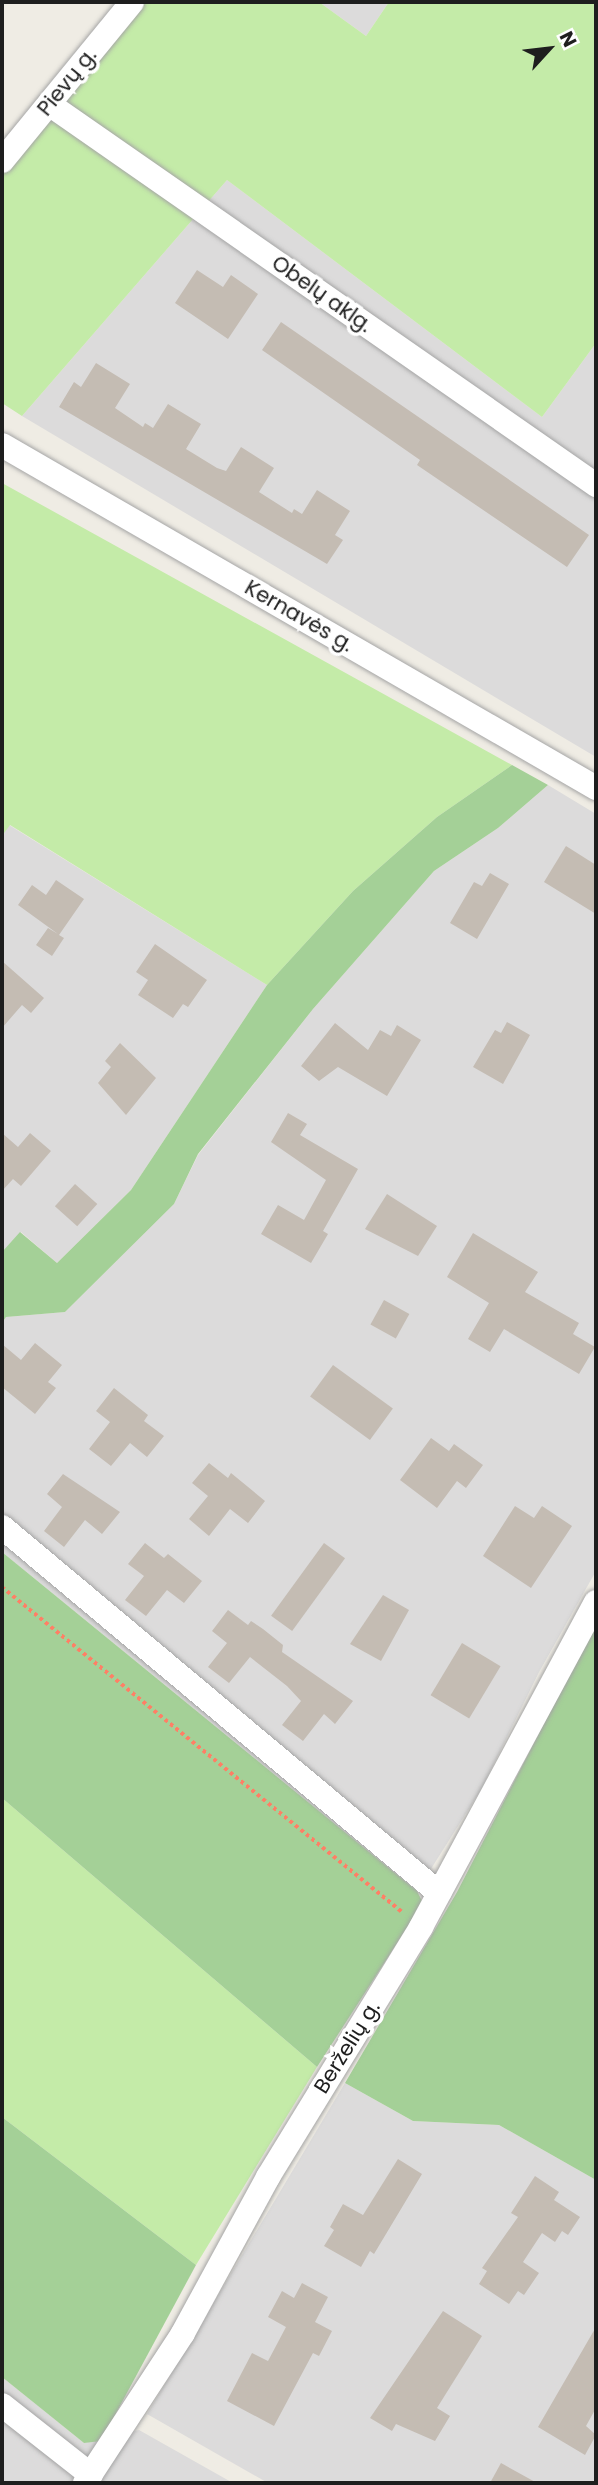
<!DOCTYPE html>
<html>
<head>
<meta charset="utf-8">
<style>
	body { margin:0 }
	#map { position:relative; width:598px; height:2485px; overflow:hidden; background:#efece4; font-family:Poppins,sans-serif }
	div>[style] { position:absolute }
	.residential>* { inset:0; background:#dcdbdb }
	.grass>* { inset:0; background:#c4eba8 }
	.forest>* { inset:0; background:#a4d097 }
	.building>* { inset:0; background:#c4bcb3; transform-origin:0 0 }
	.path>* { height:3.5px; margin-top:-1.75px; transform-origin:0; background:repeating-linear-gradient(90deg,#fe8066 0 3.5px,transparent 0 7px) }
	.roads { filter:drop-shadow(0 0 2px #a5a5a5) drop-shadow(0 0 2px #a5a5a5) }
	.minor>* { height:24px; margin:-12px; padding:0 12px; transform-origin:12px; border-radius:12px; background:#fff }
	span { translate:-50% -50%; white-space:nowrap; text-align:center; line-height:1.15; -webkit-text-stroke:7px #fff; paint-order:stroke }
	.street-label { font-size:21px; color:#1e1e1e }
	.frame { position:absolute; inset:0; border:4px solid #1e1e1e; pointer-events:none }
	.north { position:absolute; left:514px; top:14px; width:70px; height:70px; -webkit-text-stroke:5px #fff; paint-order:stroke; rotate:63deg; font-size:19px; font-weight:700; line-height:28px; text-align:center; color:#1e1e1e }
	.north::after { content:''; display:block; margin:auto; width:24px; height:32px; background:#1e1e1e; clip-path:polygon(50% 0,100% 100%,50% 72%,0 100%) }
</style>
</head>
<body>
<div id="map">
	<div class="residential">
		<i style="clip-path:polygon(319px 2px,389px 2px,366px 36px)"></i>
		<i style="clip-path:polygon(227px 180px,542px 417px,596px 343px,596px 757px,22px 416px)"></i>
		<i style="clip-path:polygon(548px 785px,596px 814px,596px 1571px,539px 1672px,482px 1788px,417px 1891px,2px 1552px,2px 1323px,6px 1317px,65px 1312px,174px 1204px,198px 1155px,313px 1009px,434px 871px,498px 828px)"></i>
		<i style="clip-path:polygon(9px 825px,267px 985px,131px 1190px,57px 1263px,21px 1232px,2px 1252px,2px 836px)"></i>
		<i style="clip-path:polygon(345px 2083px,413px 2121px,499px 2125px,596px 2180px,596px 2483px,268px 2483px,147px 2414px)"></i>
		<i style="clip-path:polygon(2px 2377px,84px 2443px,139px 2430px,233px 2483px,2px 2483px)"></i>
	</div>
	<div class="grass">
		<i style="clip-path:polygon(143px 2px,319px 2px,366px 36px,389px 2px,596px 2px,596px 343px,542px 417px,227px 180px,22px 416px,2px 403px,2px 175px)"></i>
		<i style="clip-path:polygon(2px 483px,512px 765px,437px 817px,353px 891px,267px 985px,10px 825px,2px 836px)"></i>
		<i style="clip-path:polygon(2px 1798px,317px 2067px,196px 2265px,2px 2117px)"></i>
	</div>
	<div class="forest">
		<i style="clip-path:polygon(512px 765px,548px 785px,498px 828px,434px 871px,313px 1009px,198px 1154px,174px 1204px,65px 1312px,6px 1317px,2px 1323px,2px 1252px,20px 1232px,57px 1263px,131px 1190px,267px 985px,353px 891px,437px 817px)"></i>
		<i style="clip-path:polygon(2px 1552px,417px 1891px,423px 1903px,317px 2067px,2px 1798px)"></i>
		<i style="clip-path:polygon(596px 1623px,596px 2180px,499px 2125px,413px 2121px,345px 2083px,457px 1892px)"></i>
		<i style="clip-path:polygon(2px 2117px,196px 2265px,101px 2441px,84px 2443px,2px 2377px)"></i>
	</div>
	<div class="building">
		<i style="clip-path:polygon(197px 270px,223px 287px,231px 275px,258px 294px,228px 339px,175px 303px)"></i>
		<i style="clip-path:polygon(281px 322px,589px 535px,567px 567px,417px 465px,420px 460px,262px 350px)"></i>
		<i style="clip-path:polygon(96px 363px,130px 384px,115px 408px,143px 427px,145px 423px,153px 428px,168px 404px,201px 424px,186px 449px,217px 468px,226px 471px,241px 447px,274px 468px,259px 492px,292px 513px,294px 509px,302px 514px,317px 490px,350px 511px,335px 535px,343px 540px,327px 564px,59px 407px,74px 382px,81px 387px)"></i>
		<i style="clip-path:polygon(566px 846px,596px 865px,596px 914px,544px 882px)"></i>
		<i style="clip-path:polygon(490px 873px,509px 884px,477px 939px,450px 923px,474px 882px,482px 886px)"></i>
		<i style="clip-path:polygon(56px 880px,84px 899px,59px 935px,64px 938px,52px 956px,36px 945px,48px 928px,58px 934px,18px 905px,32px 885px,46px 895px)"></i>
		<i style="clip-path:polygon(155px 944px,207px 980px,188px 1007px,183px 1004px,173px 1018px,138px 995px,148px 980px,136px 972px)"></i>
		<i style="clip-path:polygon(2px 961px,44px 998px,31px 1013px,22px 1005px,2px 1028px)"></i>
		<i style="clip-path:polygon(507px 1022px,530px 1035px,503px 1084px,473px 1067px,495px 1030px,501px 1033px)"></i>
		<i style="clip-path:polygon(335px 1023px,368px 1050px,380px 1030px,391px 1036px,397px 1025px,421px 1040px,387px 1096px,338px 1067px,319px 1081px,301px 1066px)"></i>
		<i style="clip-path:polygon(120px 1043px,156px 1078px,126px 1115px,98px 1083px,111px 1067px,105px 1061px)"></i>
		<i style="clip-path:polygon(288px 1113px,307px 1124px,300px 1135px,358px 1169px,323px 1231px,328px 1234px,311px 1263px,261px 1234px,278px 1205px,304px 1220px,326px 1180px,271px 1142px)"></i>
		<i style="clip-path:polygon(2px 1133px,18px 1147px,30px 1133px,51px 1151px,21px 1186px,13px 1179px,2px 1191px)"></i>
		<i style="left:75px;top:1184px;width:30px;height:30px;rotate:42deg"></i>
		<i style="clip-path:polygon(387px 1194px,437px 1226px,418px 1256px,365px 1229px)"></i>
		<i style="clip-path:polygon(473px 1233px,538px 1272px,525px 1292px,579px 1323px,573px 1334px,595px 1347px,579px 1374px,504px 1329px,490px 1352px,468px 1339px,489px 1303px,447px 1277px)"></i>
		<i style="left:384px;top:1300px;width:29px;height:28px;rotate:29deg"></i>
		<i style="clip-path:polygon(35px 1343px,62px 1365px,48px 1382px,56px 1388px,35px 1414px,2px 1387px,2px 1344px,21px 1360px)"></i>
		<i style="left:333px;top:1365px;width:74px;height:39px;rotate:36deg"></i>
		<i style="clip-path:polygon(114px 1388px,148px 1415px,144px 1421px,164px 1436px,147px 1457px,130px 1443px,111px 1466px,89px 1449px,110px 1422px,96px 1411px)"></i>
		<i style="clip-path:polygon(431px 1438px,449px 1451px,454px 1444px,483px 1465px,466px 1488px,457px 1481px,437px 1508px,400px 1480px)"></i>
		<i style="clip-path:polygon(209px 1463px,228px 1478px,231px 1473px,265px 1501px,248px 1523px,230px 1509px,209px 1536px,189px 1519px,208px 1496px,192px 1483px)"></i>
		<i style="clip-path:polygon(63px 1474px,120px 1512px,102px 1534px,85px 1520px,64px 1547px,44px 1531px,62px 1507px,47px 1494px)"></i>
		<i style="clip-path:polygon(515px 1506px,534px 1518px,542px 1506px,572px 1526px,531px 1588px,483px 1556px)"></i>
		<i style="clip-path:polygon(145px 1543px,164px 1558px,168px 1554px,202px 1581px,184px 1603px,167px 1590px,146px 1616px,125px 1600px,144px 1576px,128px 1564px)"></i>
		<i style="left:324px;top:1543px;width:26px;height:90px;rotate:36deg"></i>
		<i style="clip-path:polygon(383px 1595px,409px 1610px,381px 1661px,350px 1644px)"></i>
		<i style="clip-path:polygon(228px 1610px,248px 1625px,251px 1621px,263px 1629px,283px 1645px,282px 1652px,353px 1701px,335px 1724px,324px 1714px,303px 1741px,282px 1725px,301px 1701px,287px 1686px,250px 1657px,229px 1683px,208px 1667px,227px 1643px,212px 1631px)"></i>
		<i style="left:462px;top:1643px;width:45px;height:61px;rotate:31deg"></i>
		<i style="clip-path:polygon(398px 2159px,422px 2174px,374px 2254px,370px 2251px,361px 2267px,324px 2246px,334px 2230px,330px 2227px,343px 2204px,363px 2215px)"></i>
		<i style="clip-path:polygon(535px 2176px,559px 2192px,554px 2200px,580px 2217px,568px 2235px,562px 2231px,555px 2242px,542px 2233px,523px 2262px,539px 2273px,524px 2295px,518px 2291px,509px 2304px,479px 2284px,487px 2271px,482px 2268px,518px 2217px,511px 2213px)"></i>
		<i style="clip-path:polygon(302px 2283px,328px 2297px,315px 2322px,332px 2331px,319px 2356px,313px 2353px,274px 2426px,227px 2401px,252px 2353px,268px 2361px,286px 2327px,268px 2317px,282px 2291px,294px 2298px)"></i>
		<i style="clip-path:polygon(443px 2311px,482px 2336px,437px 2408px,450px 2416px,435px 2441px,396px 2424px,392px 2431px,370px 2418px)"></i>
		<i style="clip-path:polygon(596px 2327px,596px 2408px,586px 2426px,596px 2435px,585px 2455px,538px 2427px)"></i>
		<i style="clip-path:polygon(501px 2463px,537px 2483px,490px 2483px)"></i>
	</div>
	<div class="path">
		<i style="left:2px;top:1587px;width:515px;rotate:39.09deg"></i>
	</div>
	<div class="roads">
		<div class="minor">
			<i style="left:49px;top:104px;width:667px;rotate:34.86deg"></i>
			<i style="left:2px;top:161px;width:205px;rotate:-50.7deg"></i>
			<i style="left:2px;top:445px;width:686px;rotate:30deg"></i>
			<i style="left:2px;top:1527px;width:570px;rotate:39.95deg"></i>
			<i style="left:2px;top:2405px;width:113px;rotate:38.2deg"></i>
			<i style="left:85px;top:2483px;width:179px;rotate:-56.8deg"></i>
			<i style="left:183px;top:2333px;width:178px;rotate:-61.4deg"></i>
			<i style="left:268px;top:2177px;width:293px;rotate:-58.5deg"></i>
			<i style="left:421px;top:1927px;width:369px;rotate:-61.7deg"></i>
		</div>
	</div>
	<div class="street-label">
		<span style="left:67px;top:82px;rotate:-51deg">Pievų g.</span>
		<span style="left:322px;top:294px;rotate:35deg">Obelų aklg.</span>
		<span style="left:299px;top:616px;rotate:30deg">Kernavės g.</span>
		<span style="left:347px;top:2047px;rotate:-58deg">Berželių g.</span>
	</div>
	<div class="frame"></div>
	<div class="north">N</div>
</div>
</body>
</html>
